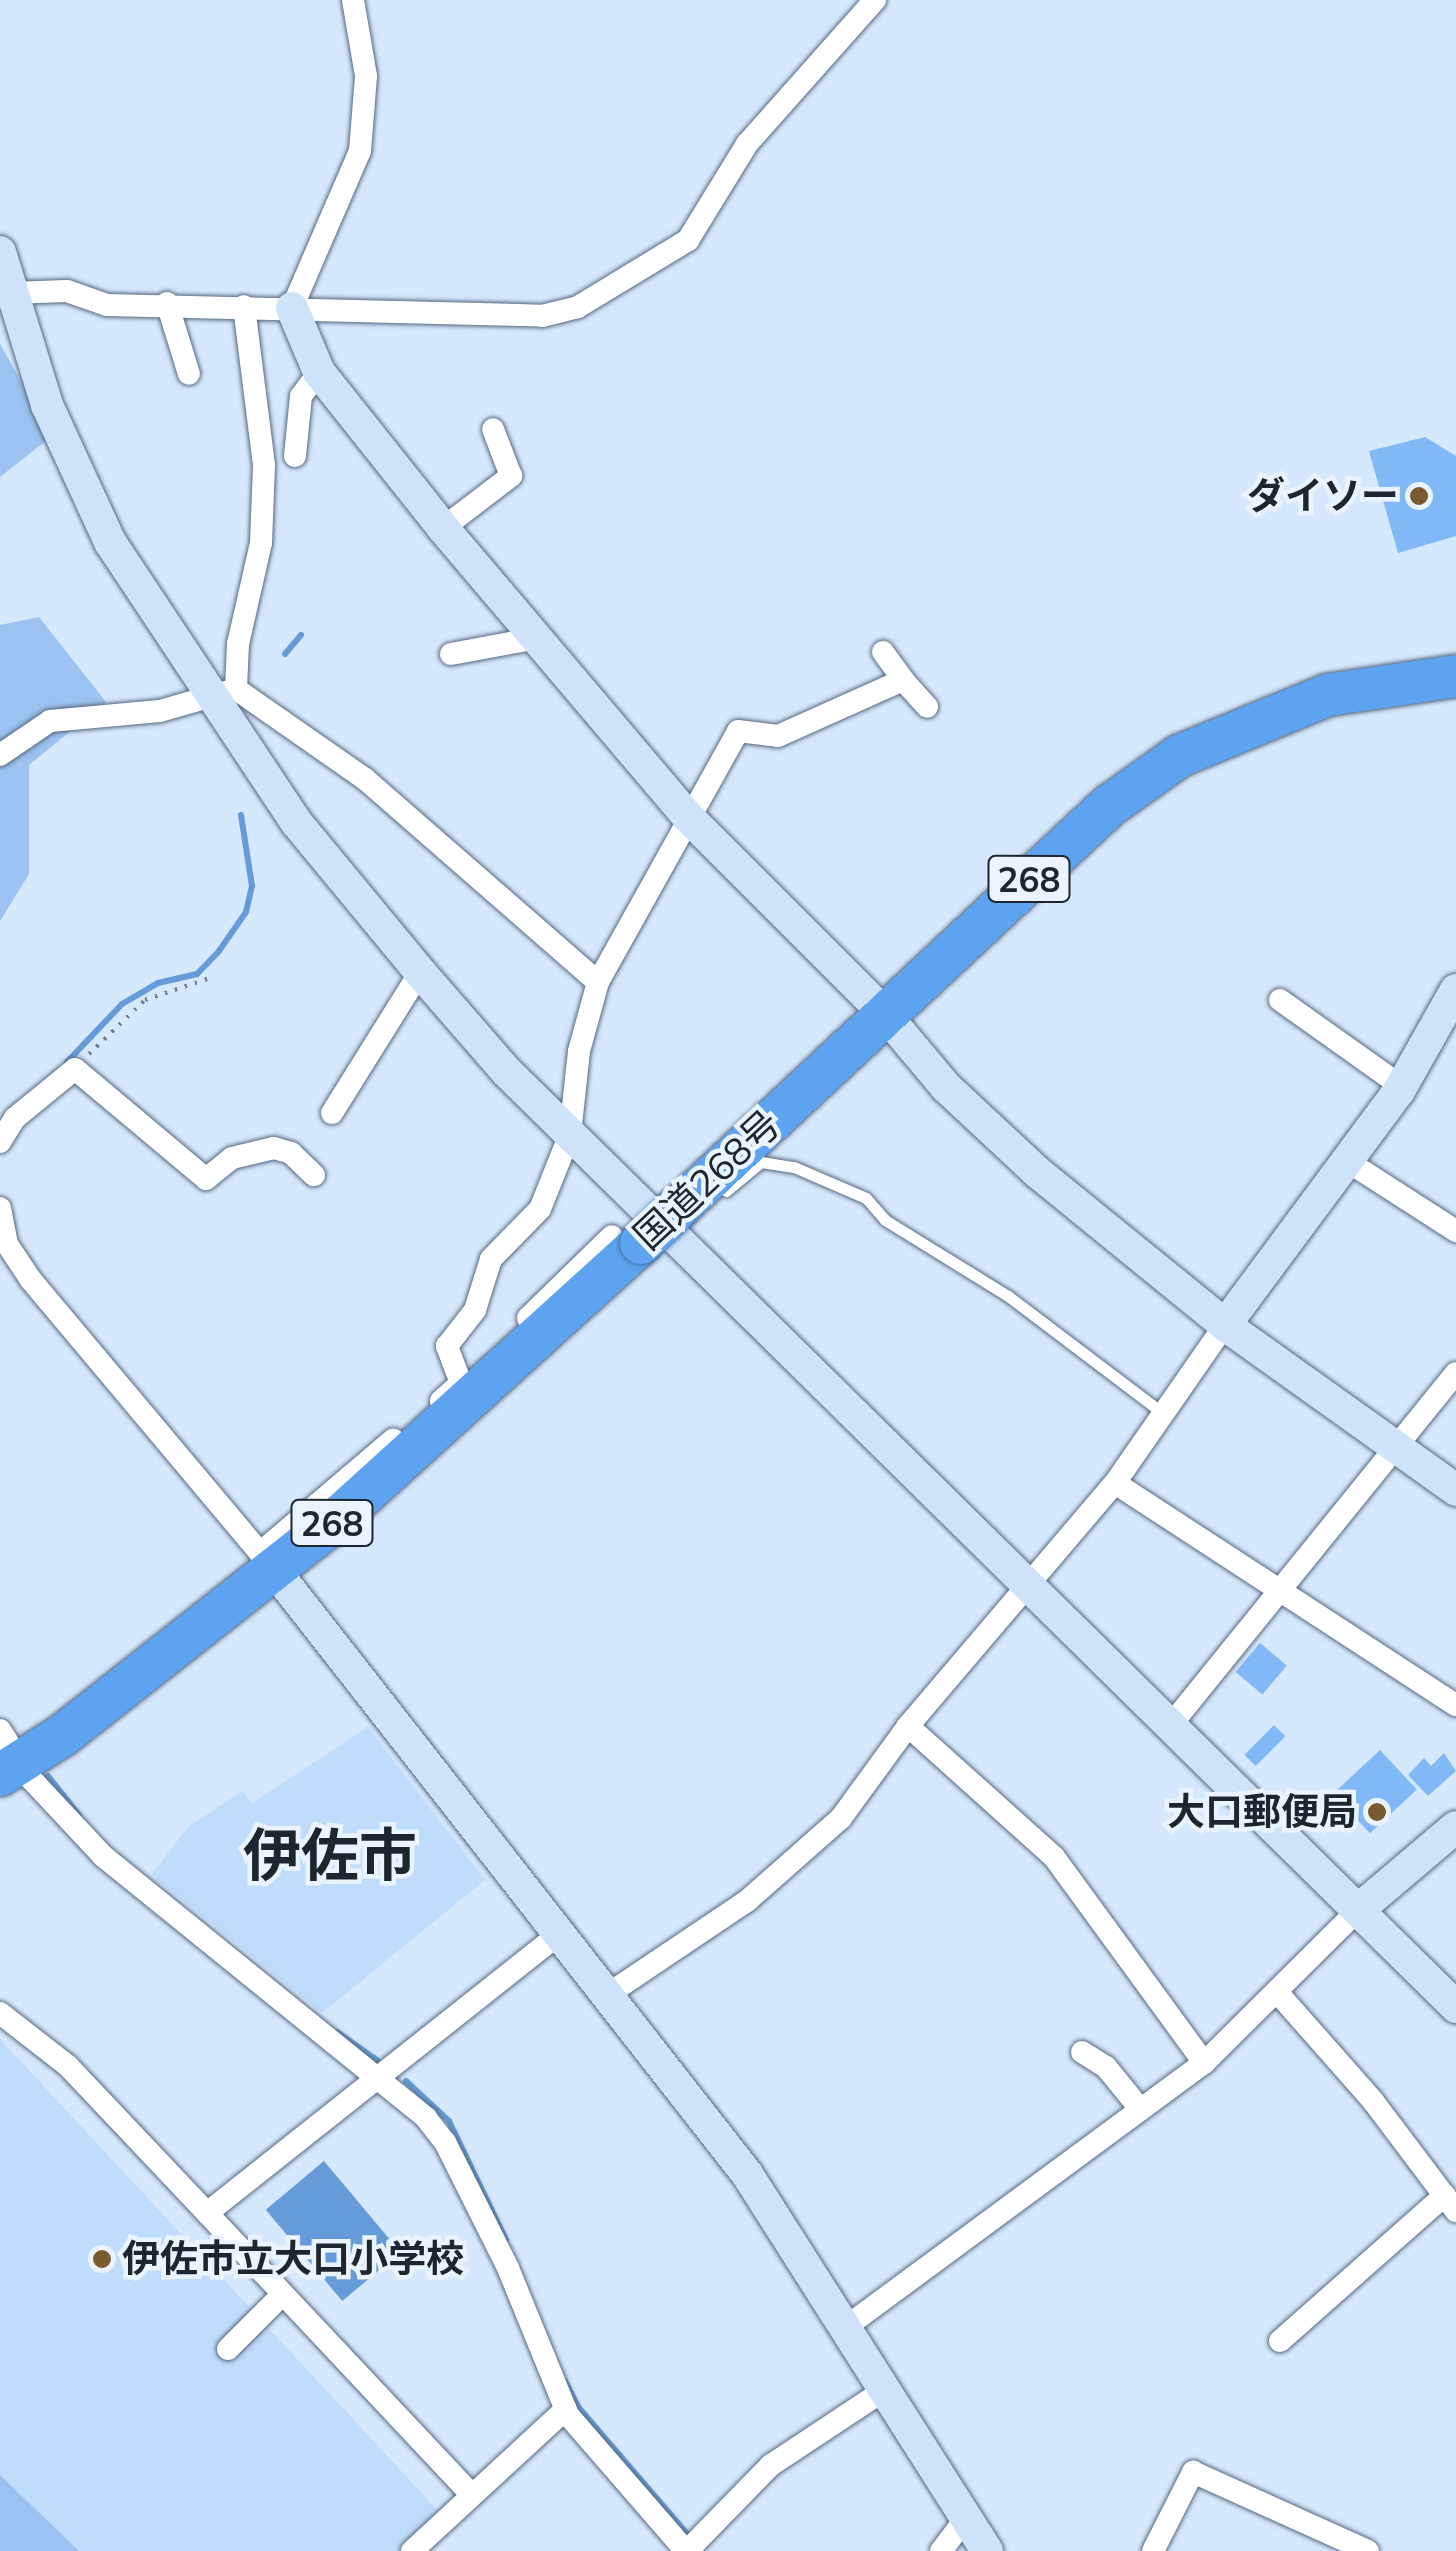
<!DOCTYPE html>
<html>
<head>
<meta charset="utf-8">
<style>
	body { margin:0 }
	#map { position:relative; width:1456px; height:2551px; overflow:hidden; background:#d6e8fd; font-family:Mulish,"Noto Sans JP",sans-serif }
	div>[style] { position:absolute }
	.built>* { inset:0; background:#c0dcfc }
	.green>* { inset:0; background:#9bc2f0 }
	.water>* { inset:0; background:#649bd8; transform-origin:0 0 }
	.stream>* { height:6px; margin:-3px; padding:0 3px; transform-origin:3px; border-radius:3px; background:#649bd8 }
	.building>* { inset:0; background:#81b9f8; transform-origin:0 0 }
	.path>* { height:4px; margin-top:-2px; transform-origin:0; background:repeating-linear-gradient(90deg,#727f8d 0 2.5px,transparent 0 10.5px) }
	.roads { filter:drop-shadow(0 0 2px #55687f) drop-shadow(0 0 2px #55687f) }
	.lane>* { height:11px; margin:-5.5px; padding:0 5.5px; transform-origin:5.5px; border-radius:5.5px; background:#fff }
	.street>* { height:22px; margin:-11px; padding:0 11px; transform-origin:11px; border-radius:11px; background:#fff }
	.secondary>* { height:32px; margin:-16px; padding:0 16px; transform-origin:16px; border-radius:16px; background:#cee3fa }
	.highway>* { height:42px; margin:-21px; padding:0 21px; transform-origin:21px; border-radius:21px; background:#5da3ef }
	.bridges { filter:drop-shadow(0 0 2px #4777ab) drop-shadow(0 0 2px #4777ab) }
	.highway-bridge>* { height:42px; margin:-21px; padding:0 21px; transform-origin:21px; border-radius:21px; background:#5da3ef }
	.dots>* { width:28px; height:28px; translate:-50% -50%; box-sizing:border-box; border:5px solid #ebf4fe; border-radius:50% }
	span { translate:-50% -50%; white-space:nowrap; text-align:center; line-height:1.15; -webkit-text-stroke:9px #ebf4fe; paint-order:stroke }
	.shield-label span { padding:2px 8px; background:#ebf4fe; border:2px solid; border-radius:8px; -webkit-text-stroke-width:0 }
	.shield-label { font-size:35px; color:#1d252e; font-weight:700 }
	.poi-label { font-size:38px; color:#1d252e; font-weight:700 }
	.right { translate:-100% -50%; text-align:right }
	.left { translate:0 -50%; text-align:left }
	.street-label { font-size:38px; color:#1d252e }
	.town-label { font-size:58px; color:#1d252e; font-weight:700 }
</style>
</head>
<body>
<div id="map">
	<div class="built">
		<i style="clip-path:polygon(368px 1727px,485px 1880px,322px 2013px,151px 1875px,188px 1827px,242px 1791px,252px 1803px)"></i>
		<i style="clip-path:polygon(0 2039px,445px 2518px,412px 2551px,73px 2551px,0 2478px)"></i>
	</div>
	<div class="green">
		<i style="clip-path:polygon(0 344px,52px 436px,0 477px)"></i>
		<i style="clip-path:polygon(39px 617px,106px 702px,29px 765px,29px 874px,0 921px,0 625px)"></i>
		<i style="clip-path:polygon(0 2475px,79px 2551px,0 2551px)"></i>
	</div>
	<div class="water">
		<i style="left:324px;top:2161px;width:119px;height:76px;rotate:50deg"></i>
	</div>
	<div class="stream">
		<i style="left:285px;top:654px;width:25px;rotate:-50deg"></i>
		<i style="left:67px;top:1062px;width:80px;rotate:-46.5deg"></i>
		<i style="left:122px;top:1004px;width:42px;rotate:-30.3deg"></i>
		<i style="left:158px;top:983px;width:40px;rotate:-13deg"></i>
		<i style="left:197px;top:974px;width:32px;rotate:-46deg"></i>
		<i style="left:219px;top:951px;width:47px;rotate:-55.3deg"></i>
		<i style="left:246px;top:912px;width:27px;rotate:-77deg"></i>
		<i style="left:252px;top:886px;width:72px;rotate:-98.8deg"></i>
		<i style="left:48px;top:1776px;width:50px;rotate:51.5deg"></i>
		<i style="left:337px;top:2032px;width:49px;rotate:35deg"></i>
		<i style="left:406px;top:2081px;width:59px;rotate:42.9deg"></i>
		<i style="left:449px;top:2121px;width:132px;rotate:64.4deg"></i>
		<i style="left:565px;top:2381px;width:30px;rotate:63deg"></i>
		<i style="left:579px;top:2408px;width:172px;rotate:49.3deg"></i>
	</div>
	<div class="building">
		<i style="clip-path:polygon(1425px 437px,1456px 456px,1456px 536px,1398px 553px,1369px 451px)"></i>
		<i style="left:1260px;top:1643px;width:35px;height:38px;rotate:40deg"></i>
		<i style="left:1274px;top:1725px;width:16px;height:42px;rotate:45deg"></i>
		<i style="left:1380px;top:1750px;width:54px;height:64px;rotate:47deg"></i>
		<i style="clip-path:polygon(1444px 1753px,1456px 1771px,1428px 1796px,1408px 1775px,1424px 1758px,1431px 1766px)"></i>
	</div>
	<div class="path">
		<i style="left:89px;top:1054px;width:78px;rotate:-44deg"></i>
		<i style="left:145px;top:1000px;width:72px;rotate:-18.7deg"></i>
	</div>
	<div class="roads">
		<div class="lane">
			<i style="left:726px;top:1191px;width:45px;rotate:-39.6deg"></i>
			<i style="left:761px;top:1162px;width:33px;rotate:9deg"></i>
			<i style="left:794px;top:1167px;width:78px;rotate:23.3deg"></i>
			<i style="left:866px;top:1198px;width:29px;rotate:49deg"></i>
			<i style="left:885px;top:1220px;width:145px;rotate:31.7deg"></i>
			<i style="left:1008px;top:1296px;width:189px;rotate:37.1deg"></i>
		</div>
		<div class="street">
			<i style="left:10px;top:293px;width:57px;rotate:-2deg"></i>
			<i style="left:67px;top:291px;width:42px;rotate:19.3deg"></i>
			<i style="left:107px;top:305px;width:435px;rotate:1.4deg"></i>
			<i style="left:542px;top:316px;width:37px;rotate:-14deg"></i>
			<i style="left:578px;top:307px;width:129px;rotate:-31.3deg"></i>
			<i style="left:688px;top:240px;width:113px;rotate:-58.4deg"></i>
			<i style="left:747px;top:144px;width:193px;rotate:-48.4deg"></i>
			<i style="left:167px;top:303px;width:74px;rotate:72.8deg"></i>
			<i style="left:292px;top:308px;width:171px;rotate:-66.6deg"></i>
			<i style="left:360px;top:151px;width:75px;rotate:-85.4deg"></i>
			<i style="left:366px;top:76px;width:77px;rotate:-99.7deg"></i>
			<i style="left:295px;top:456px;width:60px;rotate:-84.3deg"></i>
			<i style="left:301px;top:396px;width:30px;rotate:-53deg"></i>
			<i style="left:443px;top:528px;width:86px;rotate:-37.4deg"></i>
			<i style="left:511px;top:476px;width:50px;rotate:-111deg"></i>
			<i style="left:883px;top:652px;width:34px;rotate:54deg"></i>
			<i style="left:451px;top:654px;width:87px;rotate:-10.5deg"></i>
			<i style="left:236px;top:689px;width:157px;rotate:34.9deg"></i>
			<i style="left:365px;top:779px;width:309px;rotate:41.1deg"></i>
			<i style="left:0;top:755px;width:60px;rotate:-34.2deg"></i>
			<i style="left:50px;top:721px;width:110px;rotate:-5.2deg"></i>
			<i style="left:160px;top:711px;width:79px;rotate:-16.1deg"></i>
			<i style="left:236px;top:689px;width:45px;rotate:-87.5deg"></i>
			<i style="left:238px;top:644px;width:104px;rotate:-77.2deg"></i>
			<i style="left:261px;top:543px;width:78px;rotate:-87.8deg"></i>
			<i style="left:264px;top:465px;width:160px;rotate:-97.2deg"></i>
			<i style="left:1280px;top:1000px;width:148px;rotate:35.4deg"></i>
			<i style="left:332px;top:1113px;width:166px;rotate:-58deg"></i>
			<i style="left:0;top:1142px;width:28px;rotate:-58deg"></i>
			<i style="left:15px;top:1118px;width:77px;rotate:-39.2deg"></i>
			<i style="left:75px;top:1069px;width:171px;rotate:40deg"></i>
			<i style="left:206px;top:1179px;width:33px;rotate:-39deg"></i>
			<i style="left:232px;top:1158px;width:43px;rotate:-13.4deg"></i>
			<i style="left:274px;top:1148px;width:18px;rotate:16deg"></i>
			<i style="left:291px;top:1153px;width:32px;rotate:44deg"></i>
			<i style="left:1347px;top:1161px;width:130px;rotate:32.7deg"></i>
			<i style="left:0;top:1208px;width:37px;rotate:79deg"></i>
			<i style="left:7px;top:1244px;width:43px;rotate:56.3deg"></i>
			<i style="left:31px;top:1280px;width:371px;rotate:50deg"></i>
			<i style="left:528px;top:1318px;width:117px;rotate:-44.3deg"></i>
			<i style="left:441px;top:1401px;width:27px;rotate:-42deg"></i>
			<i style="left:461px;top:1383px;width:40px;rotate:-111deg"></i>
			<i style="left:447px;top:1346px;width:46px;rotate:-52.1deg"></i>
			<i style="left:475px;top:1310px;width:53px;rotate:-72.6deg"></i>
			<i style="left:491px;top:1259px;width:70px;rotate:-45.6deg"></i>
			<i style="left:540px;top:1209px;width:81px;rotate:-68.2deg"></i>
			<i style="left:570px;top:1134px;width:83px;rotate:-83.8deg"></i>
			<i style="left:579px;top:1051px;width:72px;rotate:-74.6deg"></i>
			<i style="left:598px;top:982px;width:287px;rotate:-60.8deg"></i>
			<i style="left:738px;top:731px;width:40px;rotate:7.1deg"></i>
			<i style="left:778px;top:736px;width:137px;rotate:-24.1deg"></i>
			<i style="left:903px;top:680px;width:36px;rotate:48deg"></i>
			<i style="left:1115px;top:1483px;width:407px;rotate:33.1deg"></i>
			<i style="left:260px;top:1553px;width:175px;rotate:-40.4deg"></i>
			<i style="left:908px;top:1726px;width:196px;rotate:41.9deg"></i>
			<i style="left:1054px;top:1857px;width:255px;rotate:53.9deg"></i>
			<i style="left:1170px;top:1726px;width:454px;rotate:-51deg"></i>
			<i style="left:0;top:1730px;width:59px;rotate:57.4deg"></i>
			<i style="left:32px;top:1780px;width:104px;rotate:46.9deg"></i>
			<i style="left:103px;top:1856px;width:416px;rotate:39deg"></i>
			<i style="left:426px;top:2118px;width:31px;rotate:52deg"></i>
			<i style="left:445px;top:2142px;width:141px;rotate:63.4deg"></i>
			<i style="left:508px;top:2268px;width:159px;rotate:67.8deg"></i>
			<i style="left:568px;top:2415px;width:180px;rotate:49.1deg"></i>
			<i style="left:1277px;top:1992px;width:145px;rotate:48.6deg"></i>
			<i style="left:1373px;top:2101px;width:138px;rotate:53deg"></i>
			<i style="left:607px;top:1995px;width:169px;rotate:-33.9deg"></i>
			<i style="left:747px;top:1901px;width:125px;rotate:-41.4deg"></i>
			<i style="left:841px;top:1818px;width:114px;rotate:-53.9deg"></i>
			<i style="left:908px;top:1726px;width:319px;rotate:-49.6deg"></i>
			<i style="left:1115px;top:1483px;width:193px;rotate:-55.2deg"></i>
			<i style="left:0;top:2013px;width:86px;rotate:37.9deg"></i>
			<i style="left:68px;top:2066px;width:202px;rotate:46.6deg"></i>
			<i style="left:207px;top:2213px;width:446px;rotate:-38.4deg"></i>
			<i style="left:1082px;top:2052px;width:28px;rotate:32deg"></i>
			<i style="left:1106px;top:2067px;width:55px;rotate:50.9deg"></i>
			<i style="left:207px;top:2213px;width:386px;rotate:46.8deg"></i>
			<i style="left:843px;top:2329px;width:448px;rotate:-36.4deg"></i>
			<i style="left:1204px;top:2063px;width:217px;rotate:-44.8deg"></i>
			<i style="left:1280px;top:2341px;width:220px;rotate:-41.5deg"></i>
			<i style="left:228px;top:2349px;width:76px;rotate:-45deg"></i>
			<i style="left:412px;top:2551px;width:209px;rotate:-42.7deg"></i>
			<i style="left:687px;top:2551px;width:120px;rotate:-45.7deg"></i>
			<i style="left:771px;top:2465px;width:134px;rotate:-33.5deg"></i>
			<i style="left:941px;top:2551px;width:41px;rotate:-52.9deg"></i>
			<i style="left:1153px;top:2551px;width:89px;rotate:-63.1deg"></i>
			<i style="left:1193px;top:2472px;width:192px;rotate:24.3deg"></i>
		</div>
		<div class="secondary">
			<i style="left:0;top:252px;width:160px;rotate:72.9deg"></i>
			<i style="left:47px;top:405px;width:151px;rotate:65.3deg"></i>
			<i style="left:110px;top:542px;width:336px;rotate:56.4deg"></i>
			<i style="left:296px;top:822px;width:195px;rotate:50.4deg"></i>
			<i style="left:420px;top:972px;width:131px;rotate:49deg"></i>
			<i style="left:506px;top:1071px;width:1334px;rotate:44.57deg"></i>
			<i style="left:292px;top:308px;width:69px;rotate:67.1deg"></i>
			<i style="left:319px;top:372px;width:199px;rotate:51.5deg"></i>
			<i style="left:443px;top:528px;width:377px;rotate:49.7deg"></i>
			<i style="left:687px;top:816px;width:277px;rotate:45deg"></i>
			<i style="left:883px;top:1012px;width:98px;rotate:50deg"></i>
			<i style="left:946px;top:1087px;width:125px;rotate:43deg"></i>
			<i style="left:1037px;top:1172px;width:242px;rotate:39.1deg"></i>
			<i style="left:1225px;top:1325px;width:284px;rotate:35.5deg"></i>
			<i style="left:1225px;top:1325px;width:292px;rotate:-53.4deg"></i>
			<i style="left:1399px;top:1091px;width:116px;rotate:-60.6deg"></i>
			<i style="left:275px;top:1571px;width:766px;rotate:51.95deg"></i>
			<i style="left:747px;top:2174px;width:447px;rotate:57.5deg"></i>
			<i style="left:1358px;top:1910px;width:128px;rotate:-40.3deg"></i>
		</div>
		<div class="highway">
			<i style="left:675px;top:1211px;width:594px;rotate:-43.02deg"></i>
			<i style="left:1109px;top:806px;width:86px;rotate:-35.5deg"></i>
			<i style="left:1179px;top:756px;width:161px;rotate:-22.3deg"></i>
			<i style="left:1328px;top:695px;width:129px;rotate:-8.4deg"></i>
			<i style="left:0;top:1775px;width:75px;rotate:-32.4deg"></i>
			<i style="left:63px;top:1735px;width:338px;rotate:-38.2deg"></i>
			<i style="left:329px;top:1526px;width:421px;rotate:-42.2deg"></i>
		</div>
	</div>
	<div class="bridges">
		<div class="highway-bridge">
			<i style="left:641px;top:1243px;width:47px;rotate:-43.3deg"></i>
		</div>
	</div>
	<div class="dots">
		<i style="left:1419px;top:496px;background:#7a5a2f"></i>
		<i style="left:1377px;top:1812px;background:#7a5a2f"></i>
		<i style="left:102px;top:2259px;background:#7a5a2f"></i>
	</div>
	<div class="shield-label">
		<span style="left:1029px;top:879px">268</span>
		<span style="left:332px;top:1523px">268</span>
	</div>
	<div class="poi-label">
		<span class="right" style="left:1399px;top:496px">ダイソー</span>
		<span class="right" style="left:1357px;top:1812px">大口郵便局</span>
		<span class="left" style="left:122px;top:2259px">伊佐市立大口小学校</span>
	</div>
	<div class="street-label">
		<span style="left:707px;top:1180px;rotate:-43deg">国道268号</span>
	</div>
	<div class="town-label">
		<span style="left:330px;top:1855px">伊佐市</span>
	</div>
</div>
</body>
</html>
